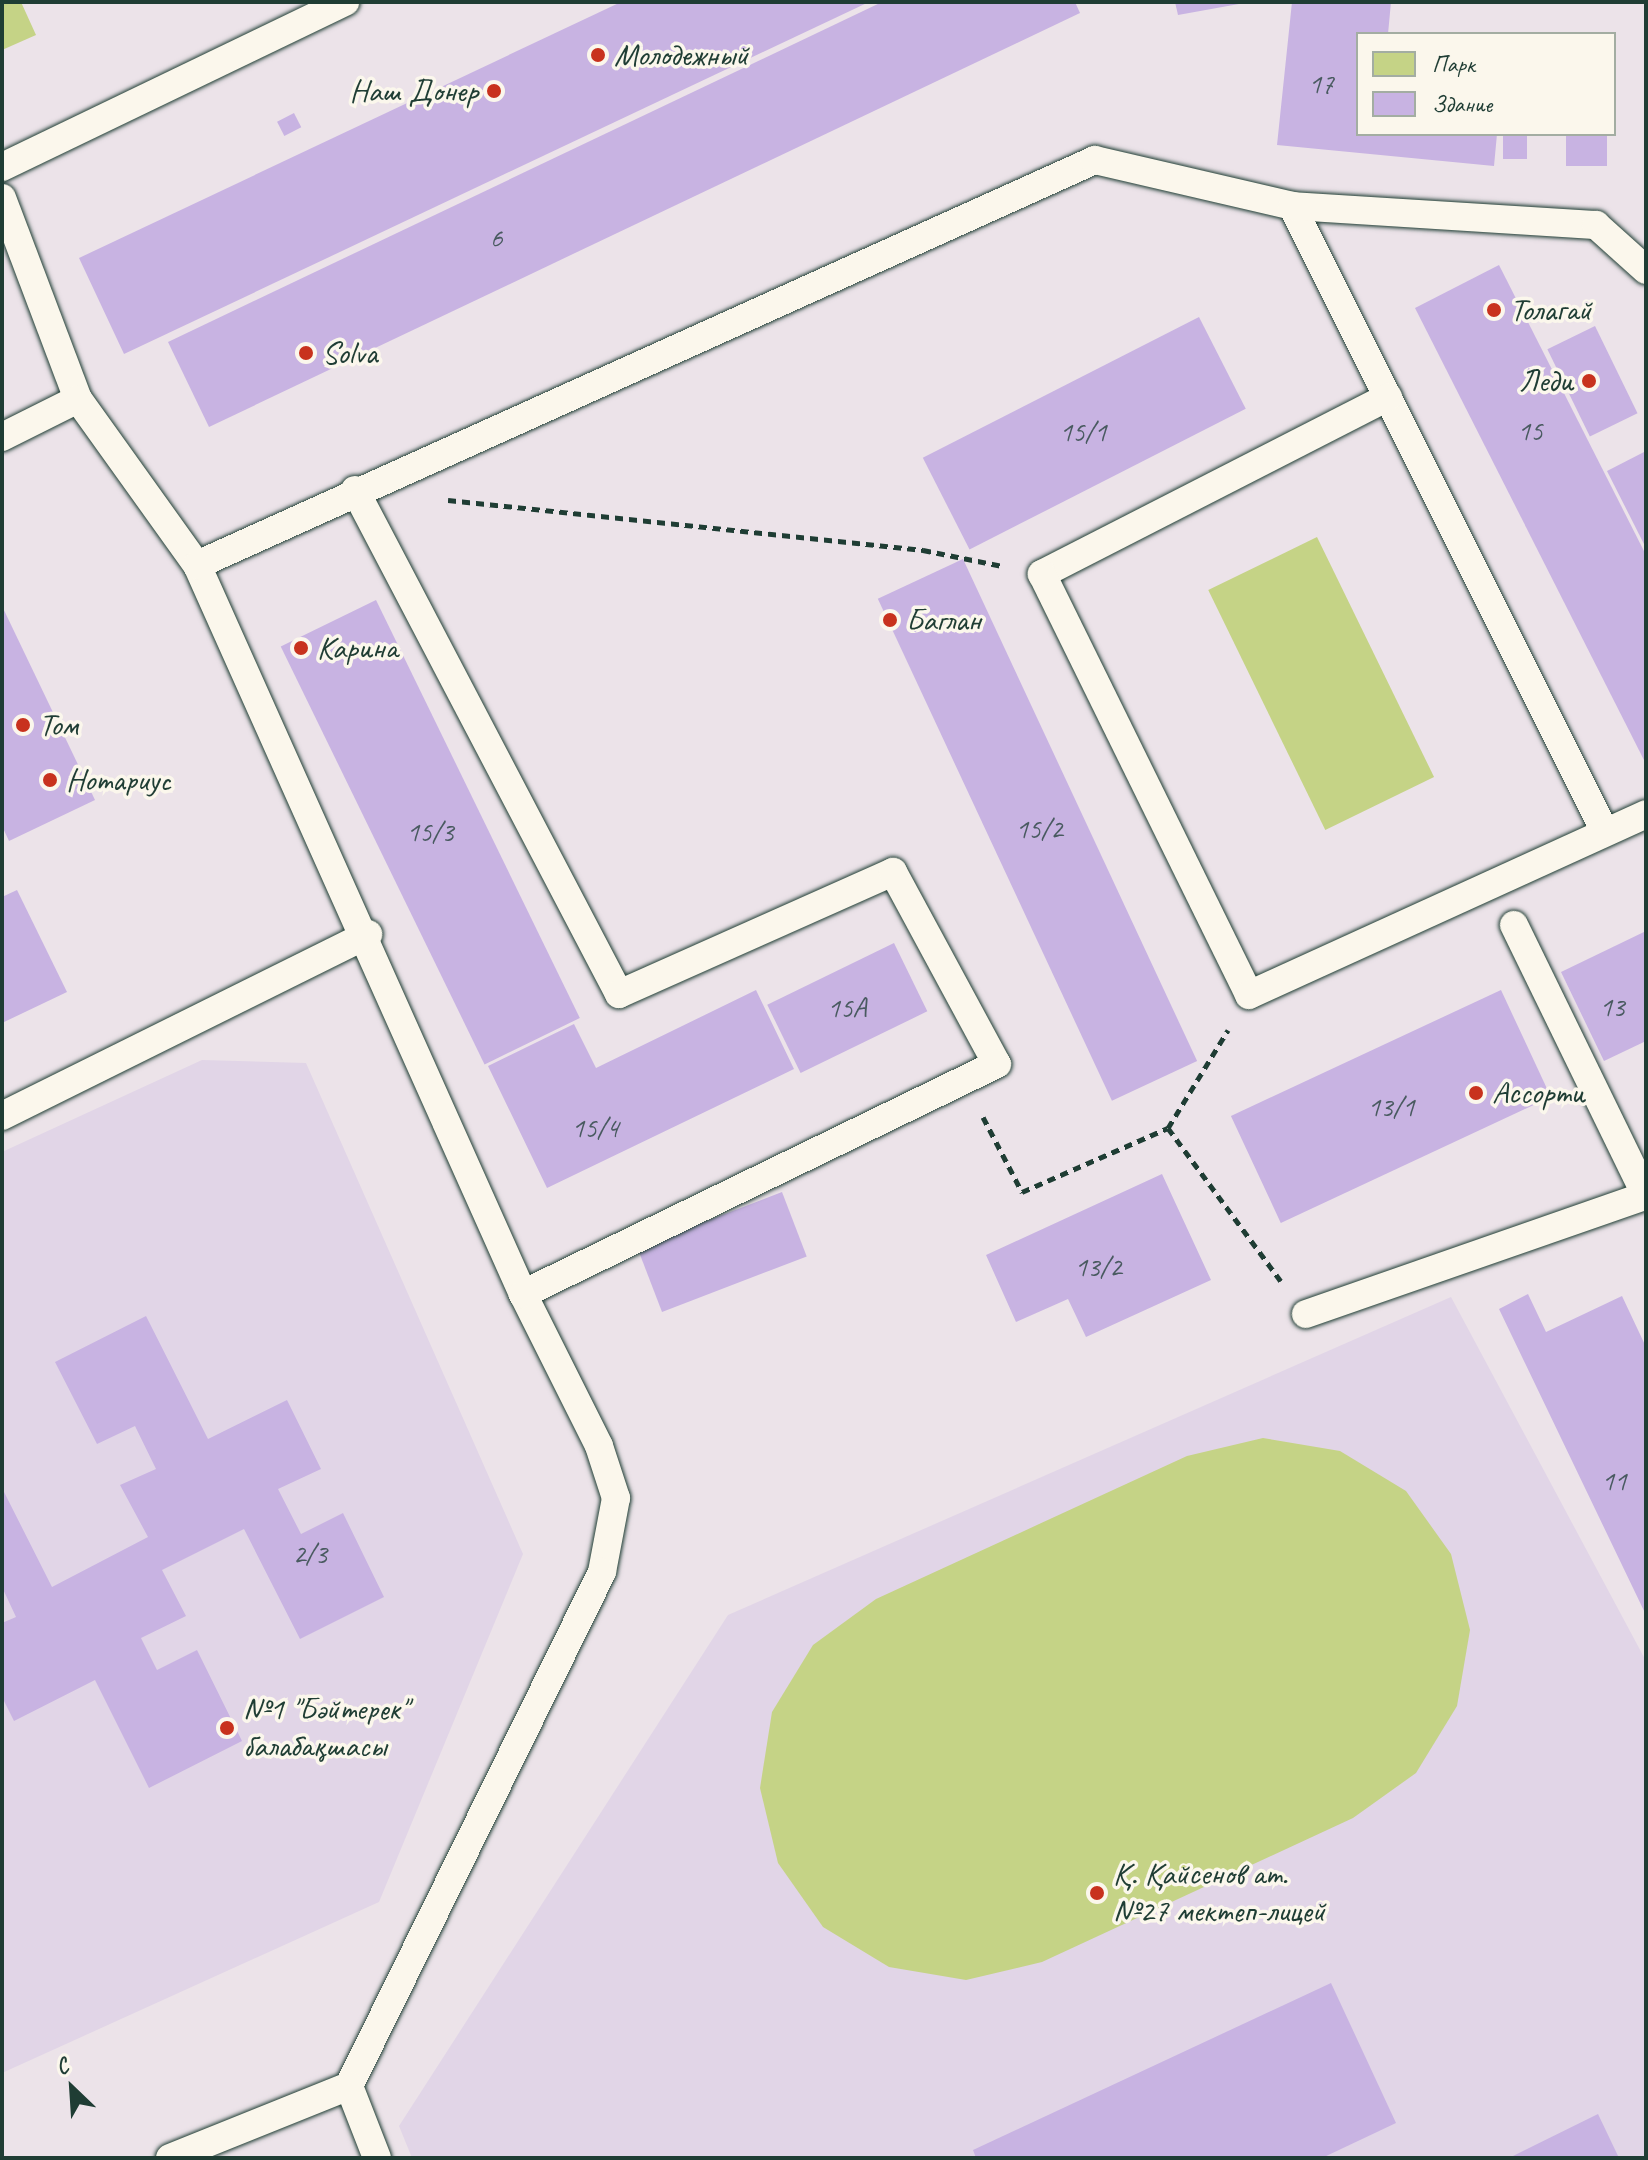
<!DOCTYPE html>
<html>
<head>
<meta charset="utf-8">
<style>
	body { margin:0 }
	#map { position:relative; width:1648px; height:2160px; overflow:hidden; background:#ece3e9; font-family:Caveat,sans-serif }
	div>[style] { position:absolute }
	.built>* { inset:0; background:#e1d5e7 }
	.green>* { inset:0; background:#c5d386; transform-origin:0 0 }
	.building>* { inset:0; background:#c8b3e2; transform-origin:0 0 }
	.path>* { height:5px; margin-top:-2.5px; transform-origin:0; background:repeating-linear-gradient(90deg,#1f3d34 0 8px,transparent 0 14px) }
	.roads { filter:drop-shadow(0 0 2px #1f3d34) drop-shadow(0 0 2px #1f3d34) }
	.service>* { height:28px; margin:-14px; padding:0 14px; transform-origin:14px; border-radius:14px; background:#fbf7ec }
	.dots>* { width:22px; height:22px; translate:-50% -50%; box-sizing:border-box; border:4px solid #fbf7ec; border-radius:50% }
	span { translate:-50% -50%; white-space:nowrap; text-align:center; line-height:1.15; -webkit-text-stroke:7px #fbf7ec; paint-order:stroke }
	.number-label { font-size:28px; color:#495a60 }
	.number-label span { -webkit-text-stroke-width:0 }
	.poi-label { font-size:32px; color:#1f3d34 }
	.left { translate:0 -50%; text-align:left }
	.right { translate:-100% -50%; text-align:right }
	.frame { position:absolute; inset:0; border:4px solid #1f3d34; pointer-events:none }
	.legend { position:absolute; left:1356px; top:32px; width:260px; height:104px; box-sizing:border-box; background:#fbf7ec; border:2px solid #a3ada2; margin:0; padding:10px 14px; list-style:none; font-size:24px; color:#1f3d34 }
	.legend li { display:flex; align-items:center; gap:16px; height:40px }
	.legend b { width:40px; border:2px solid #a3ada2 }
	.north { position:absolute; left:32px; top:2048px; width:80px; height:80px; -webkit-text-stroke:6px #fbf7ec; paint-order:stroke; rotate:335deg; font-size:22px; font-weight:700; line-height:32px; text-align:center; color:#1f3d34 }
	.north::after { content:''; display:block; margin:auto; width:28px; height:36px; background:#1f3d34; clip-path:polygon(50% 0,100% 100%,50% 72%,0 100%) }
</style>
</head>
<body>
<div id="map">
	<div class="built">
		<i style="clip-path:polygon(202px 1060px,306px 1063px,523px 1554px,379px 1902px,2px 2073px,2px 1152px)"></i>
		<i style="clip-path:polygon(1451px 1297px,1646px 1661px,1646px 2158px,412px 2158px,399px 2126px,728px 1615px)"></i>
	</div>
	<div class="green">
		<i style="clip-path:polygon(2px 2px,21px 2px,36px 35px,2px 50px)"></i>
		<i style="left:1317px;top:537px;width:267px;height:121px;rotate:64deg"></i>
		<i style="clip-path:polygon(1263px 1438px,1340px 1451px,1406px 1491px,1451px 1554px,1470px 1630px,1457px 1706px,1416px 1773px,1353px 1818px,1042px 1962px,966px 1980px,889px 1967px,823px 1927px,778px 1863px,760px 1788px,772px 1712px,813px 1645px,876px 1599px,1187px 1456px)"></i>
	</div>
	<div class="building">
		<i style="clip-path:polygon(621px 2px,869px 2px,124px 354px,79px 258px)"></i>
		<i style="clip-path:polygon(882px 2px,1075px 2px,1080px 13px,209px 427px,168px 342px)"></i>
		<i style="clip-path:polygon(1175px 2px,1250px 2px,1178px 15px)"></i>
		<i style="clip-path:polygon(1292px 2px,1391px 2px,1388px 34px,1358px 34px,1358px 134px,1497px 134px,1494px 166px,1277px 145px)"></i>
		<i style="left:294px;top:113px;width:16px;height:19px;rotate:63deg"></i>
		<i style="left:1503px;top:134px;width:24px;height:25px"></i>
		<i style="left:1566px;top:134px;width:41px;height:32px"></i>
		<i style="clip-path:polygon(1499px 265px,1646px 555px,1646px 764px,1415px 308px)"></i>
		<i style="left:1199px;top:317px;width:103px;height:310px;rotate:63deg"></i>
		<i style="left:1595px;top:326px;width:97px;height:53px;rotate:64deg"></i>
		<i style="clip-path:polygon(1646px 451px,1646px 548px,1607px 471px)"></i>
		<i style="left:963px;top:559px;width:554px;height:94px;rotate:65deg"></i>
		<i style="left:376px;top:600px;width:465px;height:106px;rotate:64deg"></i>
		<i style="clip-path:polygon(2px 606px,95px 800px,9px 841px,2px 826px)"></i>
		<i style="clip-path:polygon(17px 890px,67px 992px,2px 1023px,2px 897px)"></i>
		<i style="clip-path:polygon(1646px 931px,1646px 1041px,1604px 1061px,1561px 972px)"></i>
		<i style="left:894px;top:943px;width:76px;height:141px;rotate:64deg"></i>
		<i style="clip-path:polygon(756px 990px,794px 1069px,547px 1188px,488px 1066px,574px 1024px,596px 1068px)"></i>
		<i style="left:1501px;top:990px;width:118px;height:298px;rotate:65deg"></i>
		<i style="clip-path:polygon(1162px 1174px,1211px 1280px,1086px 1337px,1068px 1299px,1016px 1322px,986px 1255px)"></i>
		<i style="left:782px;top:1192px;width:69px;height:155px;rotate:69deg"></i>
		<i style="clip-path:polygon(1528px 1294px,1546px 1332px,1622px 1296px,1646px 1347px,1646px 1615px,1499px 1309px)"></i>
		<i style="clip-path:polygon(146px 1316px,208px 1439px,287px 1400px,321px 1469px,278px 1489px,301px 1534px,343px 1513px,384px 1597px,300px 1639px,244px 1529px,162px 1570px,186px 1616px,141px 1638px,157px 1670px,197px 1650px,242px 1741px,149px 1788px,95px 1680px,14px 1721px,2px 1697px,2px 1623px,16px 1617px,2px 1587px,2px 1488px,52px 1587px,148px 1537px,120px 1485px,156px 1469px,135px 1426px,97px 1444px,55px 1362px)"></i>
		<i style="clip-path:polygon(1331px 1983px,1396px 2123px,1322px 2158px,976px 2158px,973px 2150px)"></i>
		<i style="clip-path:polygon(1598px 2114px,1619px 2158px,1509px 2158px)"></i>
	</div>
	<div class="path">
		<i style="left:448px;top:500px;width:478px;rotate:6deg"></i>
		<i style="left:923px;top:550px;width:81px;rotate:11.4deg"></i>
		<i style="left:983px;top:1117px;width:85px;rotate:62.5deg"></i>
		<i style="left:1022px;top:1192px;width:159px;rotate:-23.7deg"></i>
		<i style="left:1168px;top:1128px;width:190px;rotate:53.6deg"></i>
		<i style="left:1168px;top:1128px;width:115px;rotate:-58.5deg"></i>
	</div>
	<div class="roads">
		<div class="service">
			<i style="left:2px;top:167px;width:381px;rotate:-25.7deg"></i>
			<i style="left:2px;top:198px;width:215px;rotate:69.3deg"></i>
			<i style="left:78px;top:399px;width:204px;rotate:54.4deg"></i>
			<i style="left:197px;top:565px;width:799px;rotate:65.91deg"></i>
			<i style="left:523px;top:1294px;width:170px;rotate:63.4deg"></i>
			<i style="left:599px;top:1446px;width:55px;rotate:71.9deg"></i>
			<i style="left:616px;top:1498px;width:75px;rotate:100.7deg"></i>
			<i style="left:602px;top:1572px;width:573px;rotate:116.21deg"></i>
			<i style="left:349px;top:2086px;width:77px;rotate:68.7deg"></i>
			<i style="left:1292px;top:206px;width:698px;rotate:63.43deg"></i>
			<i style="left:1388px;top:397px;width:389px;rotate:152.9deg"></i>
			<i style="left:1042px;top:574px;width:469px;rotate:63.8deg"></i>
			<i style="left:1249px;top:995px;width:436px;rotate:-24.5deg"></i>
			<i style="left:2px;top:437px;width:85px;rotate:-26.6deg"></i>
			<i style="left:355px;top:490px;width:569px;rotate:62.35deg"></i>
			<i style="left:619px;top:994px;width:300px;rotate:-24deg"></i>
			<i style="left:893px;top:872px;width:218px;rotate:61.6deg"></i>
			<i style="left:997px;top:1064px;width:527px;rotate:154.12deg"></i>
			<i style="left:197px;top:565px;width:985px;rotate:-24.28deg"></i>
			<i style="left:1095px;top:160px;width:202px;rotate:13.1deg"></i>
			<i style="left:1292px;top:206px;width:305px;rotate:3.6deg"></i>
			<i style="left:1596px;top:225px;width:67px;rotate:42deg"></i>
			<i style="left:1514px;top:925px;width:301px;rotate:64deg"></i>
			<i style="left:2px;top:1116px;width:409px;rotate:-26.4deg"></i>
			<i style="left:1306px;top:1314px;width:359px;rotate:-19.2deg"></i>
			<i style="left:170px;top:2158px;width:193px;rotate:-21.9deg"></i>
		</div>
	</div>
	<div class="dots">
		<i style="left:598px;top:55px;background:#c8321e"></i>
		<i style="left:494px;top:91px;background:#c8321e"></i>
		<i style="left:1494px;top:310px;background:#c8321e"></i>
		<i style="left:306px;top:353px;background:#c8321e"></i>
		<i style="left:1589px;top:381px;background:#c8321e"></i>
		<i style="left:890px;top:620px;background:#c8321e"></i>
		<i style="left:301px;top:648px;background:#c8321e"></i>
		<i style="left:23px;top:725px;background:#c8321e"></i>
		<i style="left:50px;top:780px;background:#c8321e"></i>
		<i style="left:1476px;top:1093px;background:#c8321e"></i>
		<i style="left:227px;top:1728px;background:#c8321e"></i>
		<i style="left:1097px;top:1893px;background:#c8321e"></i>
	</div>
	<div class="number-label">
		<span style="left:1321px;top:84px">17</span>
		<span style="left:496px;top:238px">6</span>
		<span style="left:1530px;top:431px">15</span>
		<span style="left:1083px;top:432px">15/1</span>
		<span style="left:1039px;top:829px">15/2</span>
		<span style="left:430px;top:832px">15/3</span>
		<span style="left:1612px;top:1007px">13</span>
		<span style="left:847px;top:1008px">15А</span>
		<span style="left:1391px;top:1107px">13/1</span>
		<span style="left:595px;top:1128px">15/4</span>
		<span style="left:1098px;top:1267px">13/2</span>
		<span style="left:1614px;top:1481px">11</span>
		<span style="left:310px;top:1554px">2/3</span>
	</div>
	<div class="poi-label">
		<span class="left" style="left:614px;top:55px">Молодежный</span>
		<span class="right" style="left:478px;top:91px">Наш Донер</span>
		<span class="left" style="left:1510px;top:310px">Толагай</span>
		<span class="left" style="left:322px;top:353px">Solva</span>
		<span class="right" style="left:1573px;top:381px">Леди</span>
		<span class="left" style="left:906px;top:620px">Баглан</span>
		<span class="left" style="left:317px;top:648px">Карина</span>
		<span class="left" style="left:39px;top:725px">Том</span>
		<span class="left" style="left:66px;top:780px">Нотариус</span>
		<span class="left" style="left:1492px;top:1093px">Ассорти</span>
		<span class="left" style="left:243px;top:1728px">№1 "Бәйтерек"<br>балабақшасы</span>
		<span class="left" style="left:1113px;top:1893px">Қ. Қайсенов ат.<br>№27 мектеп-лицей</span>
	</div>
	<div class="frame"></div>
	<ul class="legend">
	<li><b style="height:22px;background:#c5d386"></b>Парк</li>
	<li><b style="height:22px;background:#c8b3e2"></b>Здание</li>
	</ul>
	<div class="north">С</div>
</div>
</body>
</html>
